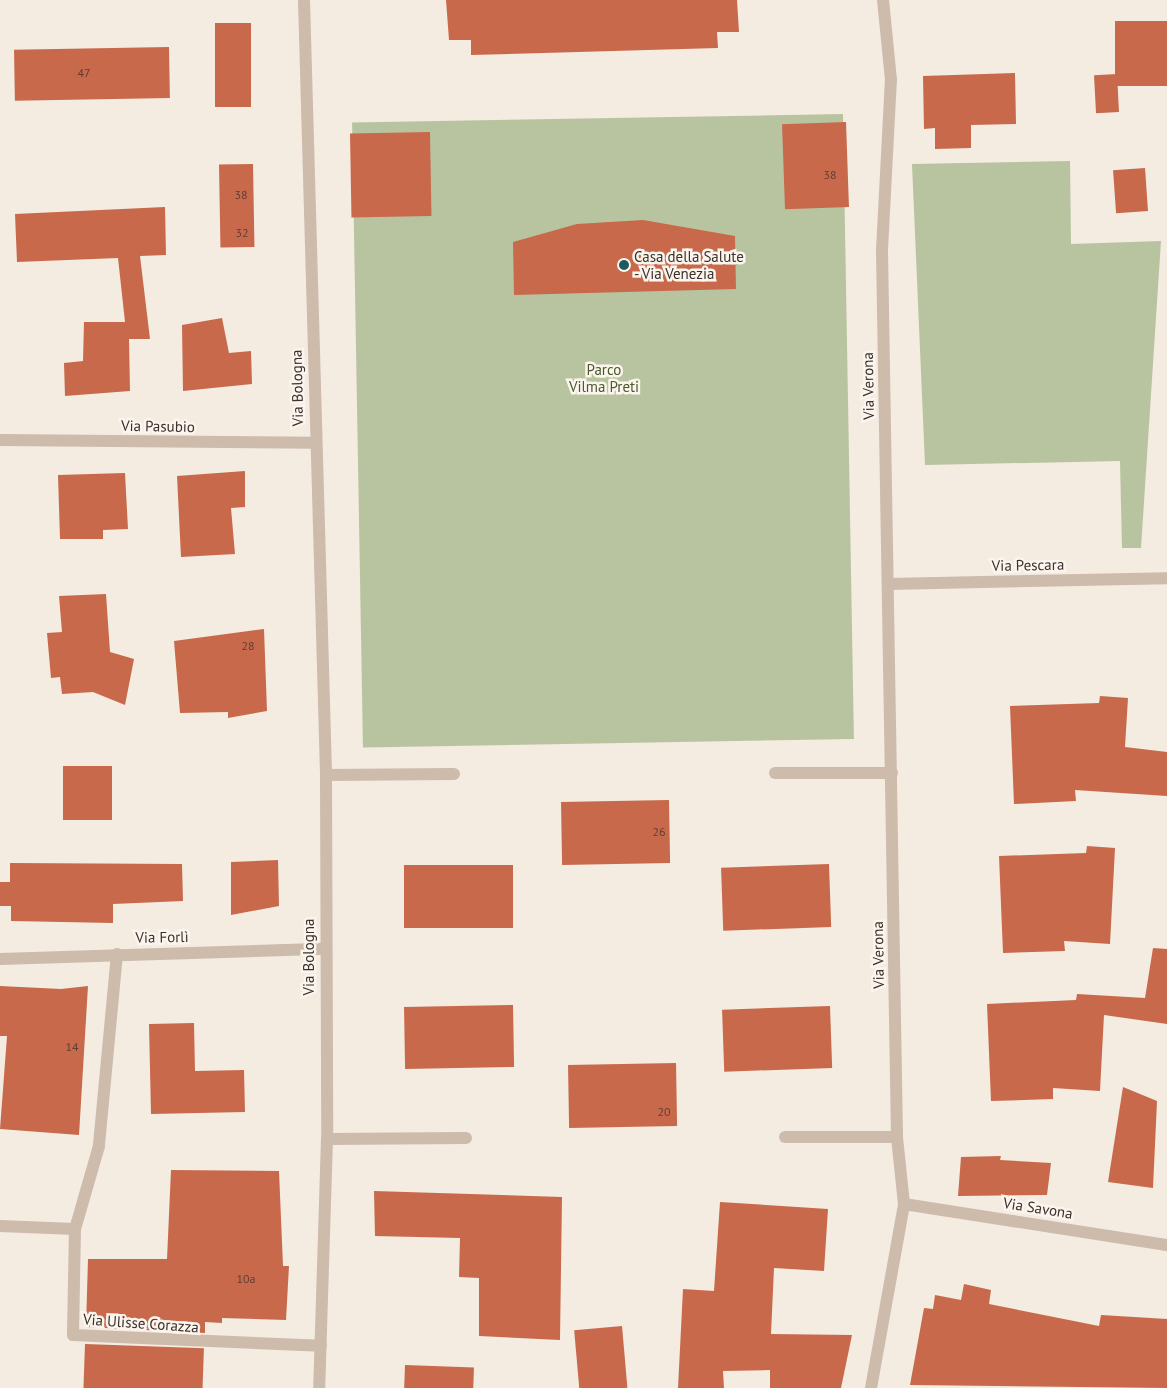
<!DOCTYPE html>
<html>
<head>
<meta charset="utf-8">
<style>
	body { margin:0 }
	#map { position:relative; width:1167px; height:1388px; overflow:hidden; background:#f4ebe1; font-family:"PT Sans",sans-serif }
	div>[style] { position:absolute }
	.green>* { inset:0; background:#b8c4a0; transform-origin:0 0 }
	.building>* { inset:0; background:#c8694b; transform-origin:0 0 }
	.minor>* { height:12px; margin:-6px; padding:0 6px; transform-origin:6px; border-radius:6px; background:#cdbbac }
	.dots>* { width:14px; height:14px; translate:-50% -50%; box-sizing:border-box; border:2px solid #fbf5ee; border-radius:50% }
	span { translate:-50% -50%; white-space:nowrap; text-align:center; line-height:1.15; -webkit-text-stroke:5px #fbf5ee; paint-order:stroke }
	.number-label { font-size:12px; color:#5e3e33 }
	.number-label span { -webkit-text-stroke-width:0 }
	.poi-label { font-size:15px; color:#3b302b }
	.left { translate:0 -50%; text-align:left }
	.park-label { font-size:15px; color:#4a5a2e }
	.street-label { font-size:15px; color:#3b302b }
</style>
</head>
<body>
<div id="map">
	<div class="green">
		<i style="left:843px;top:114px;width:625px;height:491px;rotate:89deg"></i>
		<i style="clip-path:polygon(1070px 161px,1071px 244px,1161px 241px,1141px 548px,1122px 548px,1120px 461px,925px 465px,912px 164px)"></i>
	</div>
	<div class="building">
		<i style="clip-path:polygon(446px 0,737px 0,739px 32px,717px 32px,718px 48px,471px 55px,471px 40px,449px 40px)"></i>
		<i style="left:1167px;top:21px;width:65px;height:52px;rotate:90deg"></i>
		<i style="left:215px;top:23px;width:36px;height:84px"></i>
		<i style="left:169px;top:47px;width:51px;height:155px;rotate:89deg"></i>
		<i style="clip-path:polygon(1015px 73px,1016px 124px,971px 125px,971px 148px,935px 149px,935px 128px,924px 129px,923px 76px)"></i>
		<i style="left:1117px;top:74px;width:38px;height:23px;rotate:87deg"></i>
		<i style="left:846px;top:122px;width:85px;height:64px;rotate:88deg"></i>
		<i style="left:430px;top:132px;width:84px;height:80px;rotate:89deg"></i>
		<i style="left:253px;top:164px;width:83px;height:34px;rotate:89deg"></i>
		<i style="left:1145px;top:168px;width:43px;height:32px;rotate:86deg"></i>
		<i style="clip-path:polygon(165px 207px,166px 255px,140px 256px,150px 339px,129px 339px,130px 391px,65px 396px,64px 363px,83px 361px,84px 322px,125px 322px,118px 258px,17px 262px,15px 214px)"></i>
		<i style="clip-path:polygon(643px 220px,735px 236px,736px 289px,514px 295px,513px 242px,577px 224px)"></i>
		<i style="clip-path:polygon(222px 318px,229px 353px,251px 351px,252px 384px,183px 391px,182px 325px)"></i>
		<i style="clip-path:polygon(245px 471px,245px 507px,231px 508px,235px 554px,181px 557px,177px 476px)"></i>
		<i style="clip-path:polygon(125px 473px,128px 529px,103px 530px,103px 539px,60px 539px,58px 475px)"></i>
		<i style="clip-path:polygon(106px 594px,110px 652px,134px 659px,125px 705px,93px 692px,62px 694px,60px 677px,51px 678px,47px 633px,62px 632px,59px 596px)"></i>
		<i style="clip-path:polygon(264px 629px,267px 711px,228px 718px,228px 712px,180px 713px,174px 641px)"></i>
		<i style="clip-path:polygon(1100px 696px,1128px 698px,1125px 747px,1167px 752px,1167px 796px,1075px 790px,1076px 801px,1014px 804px,1010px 706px,1099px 703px)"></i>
		<i style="left:63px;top:766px;width:49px;height:54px"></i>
		<i style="left:669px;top:800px;width:63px;height:108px;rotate:89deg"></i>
		<i style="clip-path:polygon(1087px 846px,1115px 848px,1110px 944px,1064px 941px,1065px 951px,1003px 953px,999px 856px,1086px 853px)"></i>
		<i style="clip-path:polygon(278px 860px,279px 906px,231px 915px,231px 862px)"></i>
		<i style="clip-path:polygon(10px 863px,182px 864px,183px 901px,113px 904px,113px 923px,11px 921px,11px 906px,0 906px,0 882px,10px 882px)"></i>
		<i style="left:829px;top:864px;width:63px;height:108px;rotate:88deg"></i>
		<i style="left:513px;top:865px;width:63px;height:109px;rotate:90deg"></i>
		<i style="clip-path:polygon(1153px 948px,1167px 949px,1167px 1024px,1104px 1015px,1100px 1091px,1053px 1088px,1053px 1099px,991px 1101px,987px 1004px,1076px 1000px,1077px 994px,1145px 998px)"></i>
		<i style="clip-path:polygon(0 986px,61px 989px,88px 986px,79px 1135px,0 1129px,7px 1036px,0 1036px)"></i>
		<i style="left:513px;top:1005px;width:62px;height:109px;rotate:89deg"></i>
		<i style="left:830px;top:1006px;width:62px;height:108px;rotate:88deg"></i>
		<i style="clip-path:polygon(194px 1023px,195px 1071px,244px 1070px,245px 1112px,151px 1114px,149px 1024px)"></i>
		<i style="left:676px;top:1063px;width:63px;height:108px;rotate:89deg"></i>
		<i style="clip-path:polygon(1123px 1087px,1157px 1101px,1153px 1188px,1108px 1182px)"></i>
		<i style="clip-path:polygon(1001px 1156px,1000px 1160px,1051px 1163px,1047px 1195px,958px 1196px,961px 1157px)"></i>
		<i style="clip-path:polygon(171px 1170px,279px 1171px,283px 1266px,289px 1266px,286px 1320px,222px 1318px,222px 1323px,205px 1322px,205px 1333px,86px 1327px,88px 1259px,167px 1259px)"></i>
		<i style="clip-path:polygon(374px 1191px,562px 1197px,560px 1340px,479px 1336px,479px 1278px,459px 1277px,460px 1238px,375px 1236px)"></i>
		<i style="clip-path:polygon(720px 1202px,828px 1209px,824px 1271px,774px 1268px,771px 1334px,852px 1335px,841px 1388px,770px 1388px,770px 1370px,723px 1371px,724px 1388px,678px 1388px,683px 1289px,714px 1291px)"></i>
		<i style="clip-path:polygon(964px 1284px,991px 1290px,989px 1304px,1099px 1326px,1101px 1315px,1167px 1319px,1167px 1388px,910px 1385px,924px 1308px,933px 1309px,935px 1295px,961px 1300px)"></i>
		<i style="left:622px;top:1326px;width:62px;height:48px;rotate:85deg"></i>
		<i style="left:85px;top:1344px;width:119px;height:44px;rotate:2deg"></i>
		<i style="left:405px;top:1365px;width:69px;height:23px;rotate:2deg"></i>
	</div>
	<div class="minor">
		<i style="left:304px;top:0;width:775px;rotate:88.37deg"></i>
		<i style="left:326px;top:775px;width:364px;rotate:89.8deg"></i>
		<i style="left:327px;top:1139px;width:249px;rotate:91.8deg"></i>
		<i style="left:0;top:440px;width:315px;rotate:0.5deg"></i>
		<i style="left:889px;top:584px;width:278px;rotate:-1.2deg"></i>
		<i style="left:775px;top:773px;width:117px"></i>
		<i style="left:326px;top:775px;width:128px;rotate:-0.4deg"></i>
		<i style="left:117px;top:954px;width:193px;rotate:95.4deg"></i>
		<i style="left:99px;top:1146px;width:86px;rotate:106.1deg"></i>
		<i style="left:75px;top:1229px;width:106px;rotate:91.1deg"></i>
		<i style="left:73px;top:1335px;width:248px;rotate:2.5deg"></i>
		<i style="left:0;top:959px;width:325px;rotate:-1.8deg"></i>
		<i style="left:785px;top:1137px;width:112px"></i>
		<i style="left:327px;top:1139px;width:139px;rotate:-0.4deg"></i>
		<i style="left:904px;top:1204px;width:266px;rotate:8.9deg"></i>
		<i style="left:0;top:1226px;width:75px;rotate:2.3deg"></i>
		<i style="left:871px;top:1388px;width:187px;rotate:-79.8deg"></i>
		<i style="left:904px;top:1204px;width:67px;rotate:-96deg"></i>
		<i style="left:897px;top:1137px;width:887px;rotate:-90.97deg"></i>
		<i style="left:882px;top:250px;width:170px;rotate:-87deg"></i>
		<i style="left:891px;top:80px;width:80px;rotate:-95.7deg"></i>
	</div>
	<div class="dots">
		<i style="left:624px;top:265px;background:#1f5a5e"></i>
	</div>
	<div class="number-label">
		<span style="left:84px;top:73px">47</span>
		<span style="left:830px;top:175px">38</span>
		<span style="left:241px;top:195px">38</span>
		<span style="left:242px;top:233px">32</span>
		<span style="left:248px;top:646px">28</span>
		<span style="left:659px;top:832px">26</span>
		<span style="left:72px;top:1047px">14</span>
		<span style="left:664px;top:1112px">20</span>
		<span style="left:246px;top:1279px">10a</span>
	</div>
	<div class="poi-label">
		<span class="left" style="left:634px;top:265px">Casa della Salute<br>- Via Venezia</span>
	</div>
	<div class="park-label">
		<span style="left:604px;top:378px">Parco<br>Vilma Preti</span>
	</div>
	<div class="street-label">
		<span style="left:868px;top:386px;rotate:-91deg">Via Verona</span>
		<span style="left:297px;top:388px;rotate:-91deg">Via Bologna</span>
		<span style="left:158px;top:426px;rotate:1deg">Via Pasubio</span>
		<span style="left:1028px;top:565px;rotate:-1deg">Via Pescara</span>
		<span style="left:162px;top:937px;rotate:-1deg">Via Forlì</span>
		<span style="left:878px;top:955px;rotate:-91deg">Via Verona</span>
		<span style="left:309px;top:957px;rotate:-90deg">Via Bologna</span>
		<span style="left:1038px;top:1208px;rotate:9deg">Via Savona</span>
		<span style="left:141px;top:1323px;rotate:4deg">Via Ulisse Corazza</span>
	</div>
</div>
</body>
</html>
